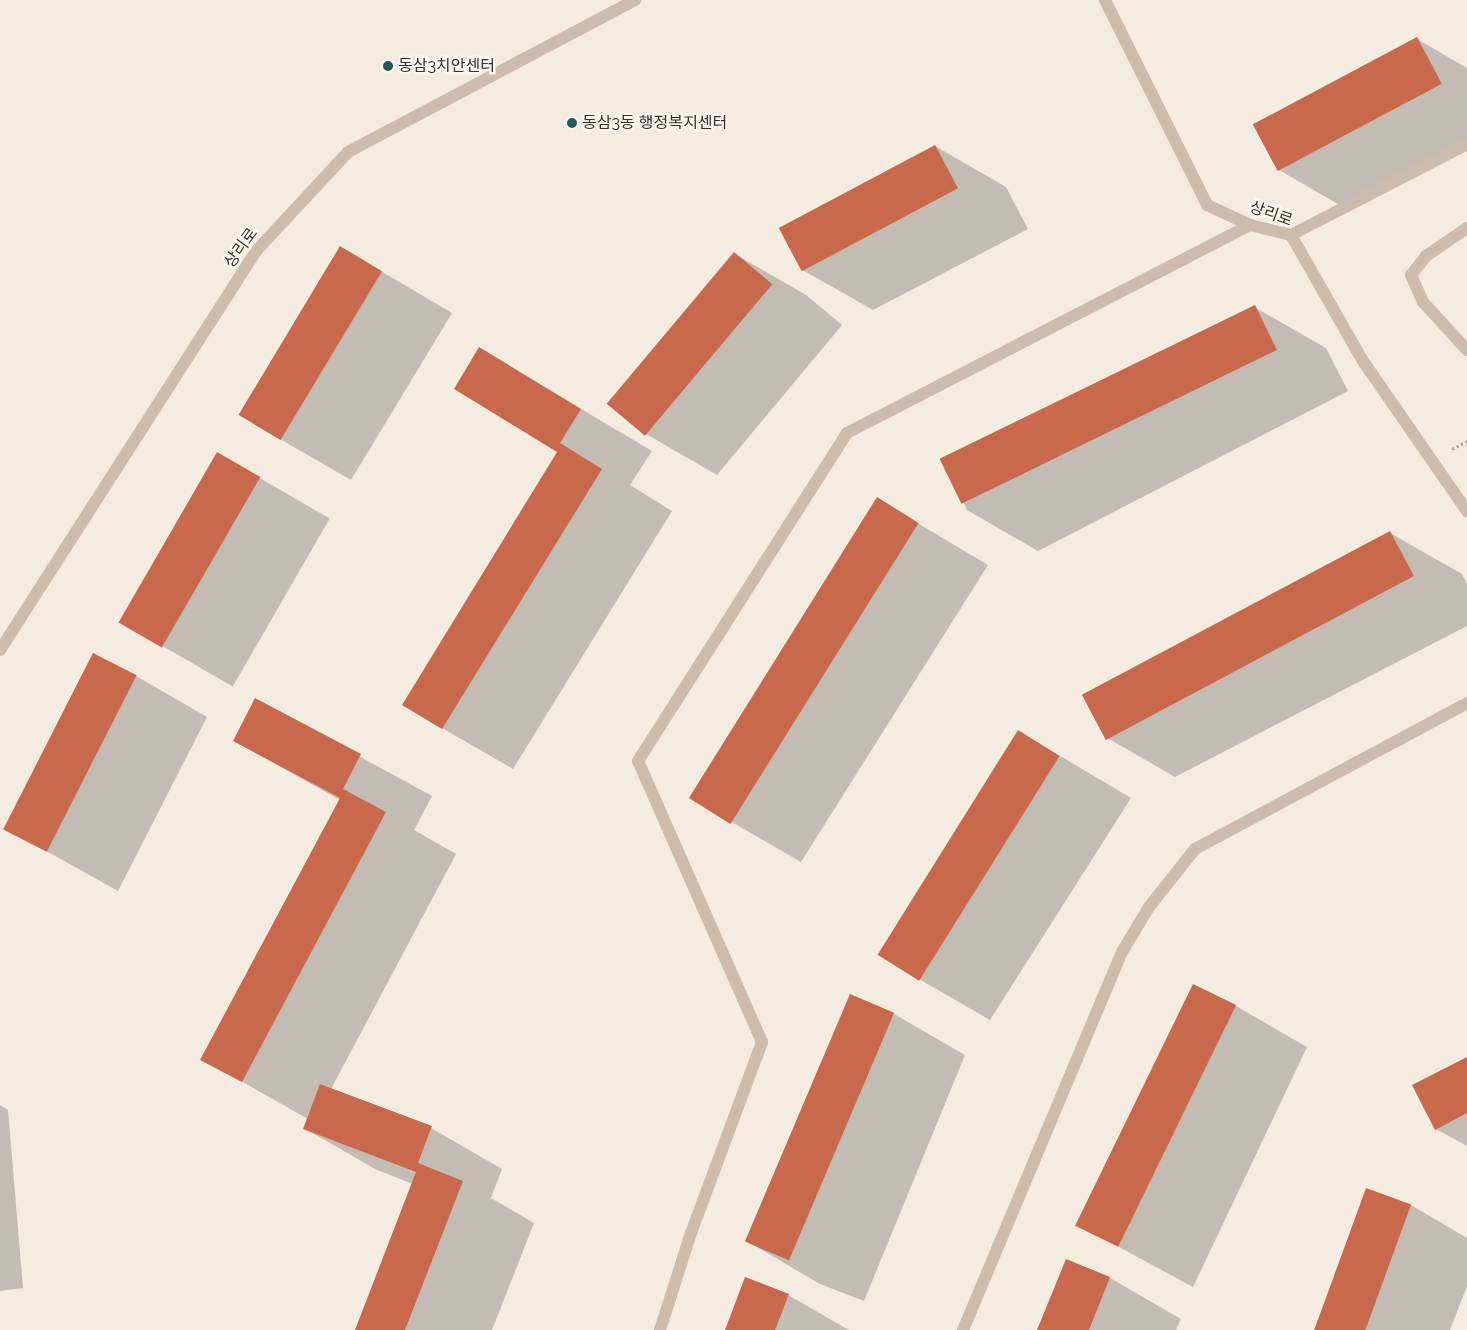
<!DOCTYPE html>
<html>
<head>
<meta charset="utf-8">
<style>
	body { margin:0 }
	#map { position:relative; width:1467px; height:1330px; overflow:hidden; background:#f4ebe1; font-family:Raleway,"Noto Sans KR",sans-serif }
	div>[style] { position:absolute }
	.shadow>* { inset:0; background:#0003; transform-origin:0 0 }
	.building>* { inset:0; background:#c8694b; transform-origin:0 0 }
	.path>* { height:3px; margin-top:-1.5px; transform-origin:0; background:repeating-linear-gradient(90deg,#b9a596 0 2.5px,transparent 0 5px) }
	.service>* { height:12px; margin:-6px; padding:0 6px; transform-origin:6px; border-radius:6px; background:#cdbbac }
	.minor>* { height:12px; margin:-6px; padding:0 6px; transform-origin:6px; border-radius:6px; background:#cdbbac }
	.tertiary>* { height:12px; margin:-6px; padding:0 6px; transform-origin:6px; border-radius:6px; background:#cdbbac }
	.dots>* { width:14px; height:14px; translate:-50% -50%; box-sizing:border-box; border:2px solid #fbf5ee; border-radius:50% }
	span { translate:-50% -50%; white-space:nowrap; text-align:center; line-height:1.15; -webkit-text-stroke:5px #fbf5ee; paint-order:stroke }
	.poi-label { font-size:16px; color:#3b302b }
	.left { translate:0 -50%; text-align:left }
	.street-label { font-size:16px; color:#3b302b }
</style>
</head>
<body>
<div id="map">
	<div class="shadow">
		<i style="clip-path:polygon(1417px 39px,1467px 68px,1467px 149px,1350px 211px,1279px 170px)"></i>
		<i style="clip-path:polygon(935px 146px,1006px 187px,1028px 229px,873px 310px,801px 269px)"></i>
		<i style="clip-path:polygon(340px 247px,452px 313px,351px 480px,280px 439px)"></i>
		<i style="clip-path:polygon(735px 254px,806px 295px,842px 325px,717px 475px,646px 434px,609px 403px)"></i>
		<i style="clip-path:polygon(1254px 307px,1326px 348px,1348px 391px,1038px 551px,967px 510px,945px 466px)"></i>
		<i style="clip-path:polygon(480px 349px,652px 451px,630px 485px,672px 511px,513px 769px,442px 728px,559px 452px)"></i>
		<i style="left:218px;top:454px;width:129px;height:194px;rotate:30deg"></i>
		<i style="clip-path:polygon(877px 499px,988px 565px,801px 862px,730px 821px)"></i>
		<i style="clip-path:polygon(1390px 533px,1462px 574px,1467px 584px,1467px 626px,1175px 777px,1104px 736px)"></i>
		<i style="clip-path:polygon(136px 676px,207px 717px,118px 891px,5px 828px)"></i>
		<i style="clip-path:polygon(256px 700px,432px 796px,414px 830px,456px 854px,331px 1089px,431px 1128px,502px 1169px,491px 1198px,534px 1223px,492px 1330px,356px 1330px,413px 1184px,375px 1169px,304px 1128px,308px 1119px,202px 1059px,340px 800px,234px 741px)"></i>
		<i style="clip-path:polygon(1018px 731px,1131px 798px,990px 1020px,919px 979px)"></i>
		<i style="clip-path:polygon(1193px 986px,1236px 1006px,1307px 1047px,1193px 1287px,1080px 1226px)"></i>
		<i style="clip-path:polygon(894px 1014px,965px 1055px,864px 1301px,820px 1284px,750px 1243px)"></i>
		<i style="clip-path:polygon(1467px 1058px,1467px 1146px,1436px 1129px)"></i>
		<i style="clip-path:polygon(0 1105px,8px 1110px,23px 1288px,0 1291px)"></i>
		<i style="clip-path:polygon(1367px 1189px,1411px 1205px,1467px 1238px,1467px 1286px,1450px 1330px,1314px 1330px)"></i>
		<i style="clip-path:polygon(1067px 1261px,1110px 1278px,1181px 1319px,1176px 1330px,1038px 1330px)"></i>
		<i style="clip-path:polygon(788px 1295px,849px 1330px,727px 1330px)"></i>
	</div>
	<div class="building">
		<i style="left:1417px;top:37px;width:53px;height:186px;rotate:62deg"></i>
		<i style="left:935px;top:145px;width:49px;height:177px;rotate:62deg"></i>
		<i style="left:340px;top:246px;width:49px;height:197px;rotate:31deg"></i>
		<i style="left:734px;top:252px;width:50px;height:198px;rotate:40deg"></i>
		<i style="left:1255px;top:305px;width:50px;height:351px;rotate:64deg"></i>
		<i style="clip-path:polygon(479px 347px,581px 409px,560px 443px,602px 469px,442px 729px,402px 705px,557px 452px,454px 389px)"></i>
		<i style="left:217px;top:452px;width:50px;height:197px;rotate:30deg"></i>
		<i style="left:877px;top:497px;width:49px;height:355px;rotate:32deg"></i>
		<i style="left:1390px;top:531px;width:51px;height:349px;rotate:62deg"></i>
		<i style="left:93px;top:653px;width:49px;height:198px;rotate:27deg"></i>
		<i style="clip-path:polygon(255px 698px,361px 754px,343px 789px,386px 812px,242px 1082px,200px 1060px,340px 798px,233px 741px)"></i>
		<i style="left:1018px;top:730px;width:49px;height:265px;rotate:32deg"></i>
		<i style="left:1193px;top:984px;width:48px;height:269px;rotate:26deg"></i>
		<i style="left:850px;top:994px;width:48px;height:269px;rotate:23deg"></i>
		<i style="clip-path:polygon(1467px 1057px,1467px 1113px,1435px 1130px,1412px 1085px)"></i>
		<i style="clip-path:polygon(320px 1084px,432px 1126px,418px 1163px,463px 1181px,405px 1330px,355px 1330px,416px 1172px,303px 1129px)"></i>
		<i style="left:1366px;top:1188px;width:48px;height:152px;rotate:20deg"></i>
		<i style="clip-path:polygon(1066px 1259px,1110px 1277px,1089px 1330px,1037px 1330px)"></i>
		<i style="clip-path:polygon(745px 1277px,789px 1294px,775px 1330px,725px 1330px)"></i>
	</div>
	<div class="path">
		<i style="left:1452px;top:449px;width:17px;rotate:-28deg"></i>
	</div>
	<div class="service">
		<i style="left:1467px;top:228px;width:50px;rotate:145.7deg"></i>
		<i style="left:1426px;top:256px;width:24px;rotate:128deg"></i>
		<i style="left:1411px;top:275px;width:30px;rotate:66deg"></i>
		<i style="left:1423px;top:302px;width:65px;rotate:47.5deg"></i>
		<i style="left:1291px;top:235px;width:198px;rotate:-27.3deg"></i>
	</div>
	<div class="minor">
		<i style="left:660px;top:1330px;width:102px;rotate:-72.3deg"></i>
		<i style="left:691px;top:1233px;width:204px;rotate:-69.6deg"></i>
		<i style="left:762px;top:1042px;width:307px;rotate:-113.8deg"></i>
		<i style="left:638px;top:761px;width:389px;rotate:-57.5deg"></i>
		<i style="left:847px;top:433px;width:454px;rotate:-27.3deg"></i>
		<i style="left:963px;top:1330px;width:410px;rotate:-67.2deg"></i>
		<i style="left:1122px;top:952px;width:52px;rotate:-59deg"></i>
		<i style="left:1149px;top:907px;width:74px;rotate:-51.6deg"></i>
		<i style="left:1195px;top:849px;width:309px;rotate:-28.2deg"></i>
	</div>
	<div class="tertiary">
		<i style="left:1105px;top:0;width:229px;rotate:63.5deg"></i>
		<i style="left:1207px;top:205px;width:47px;rotate:24.9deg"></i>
		<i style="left:1250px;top:225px;width:42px;rotate:13.7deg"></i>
		<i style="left:1291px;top:235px;width:145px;rotate:60.3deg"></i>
		<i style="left:1363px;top:361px;width:183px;rotate:55.3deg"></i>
		<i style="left:0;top:650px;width:475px;rotate:-57.3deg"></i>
		<i style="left:257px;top:250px;width:134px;rotate:-47.1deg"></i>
		<i style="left:348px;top:152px;width:325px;rotate:-27.9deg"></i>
	</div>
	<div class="dots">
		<i style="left:388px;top:66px;background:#1f5a5e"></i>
		<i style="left:572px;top:123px;background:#1f5a5e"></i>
	</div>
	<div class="poi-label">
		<span class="left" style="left:398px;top:66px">동삼3치안센터</span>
		<span class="left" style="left:582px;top:123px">동삼3동 행정복지센터</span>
	</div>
	<div class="street-label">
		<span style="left:1271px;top:214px;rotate:20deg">상리로</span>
		<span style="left:241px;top:248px;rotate:-54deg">상리로</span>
	</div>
</div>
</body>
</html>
